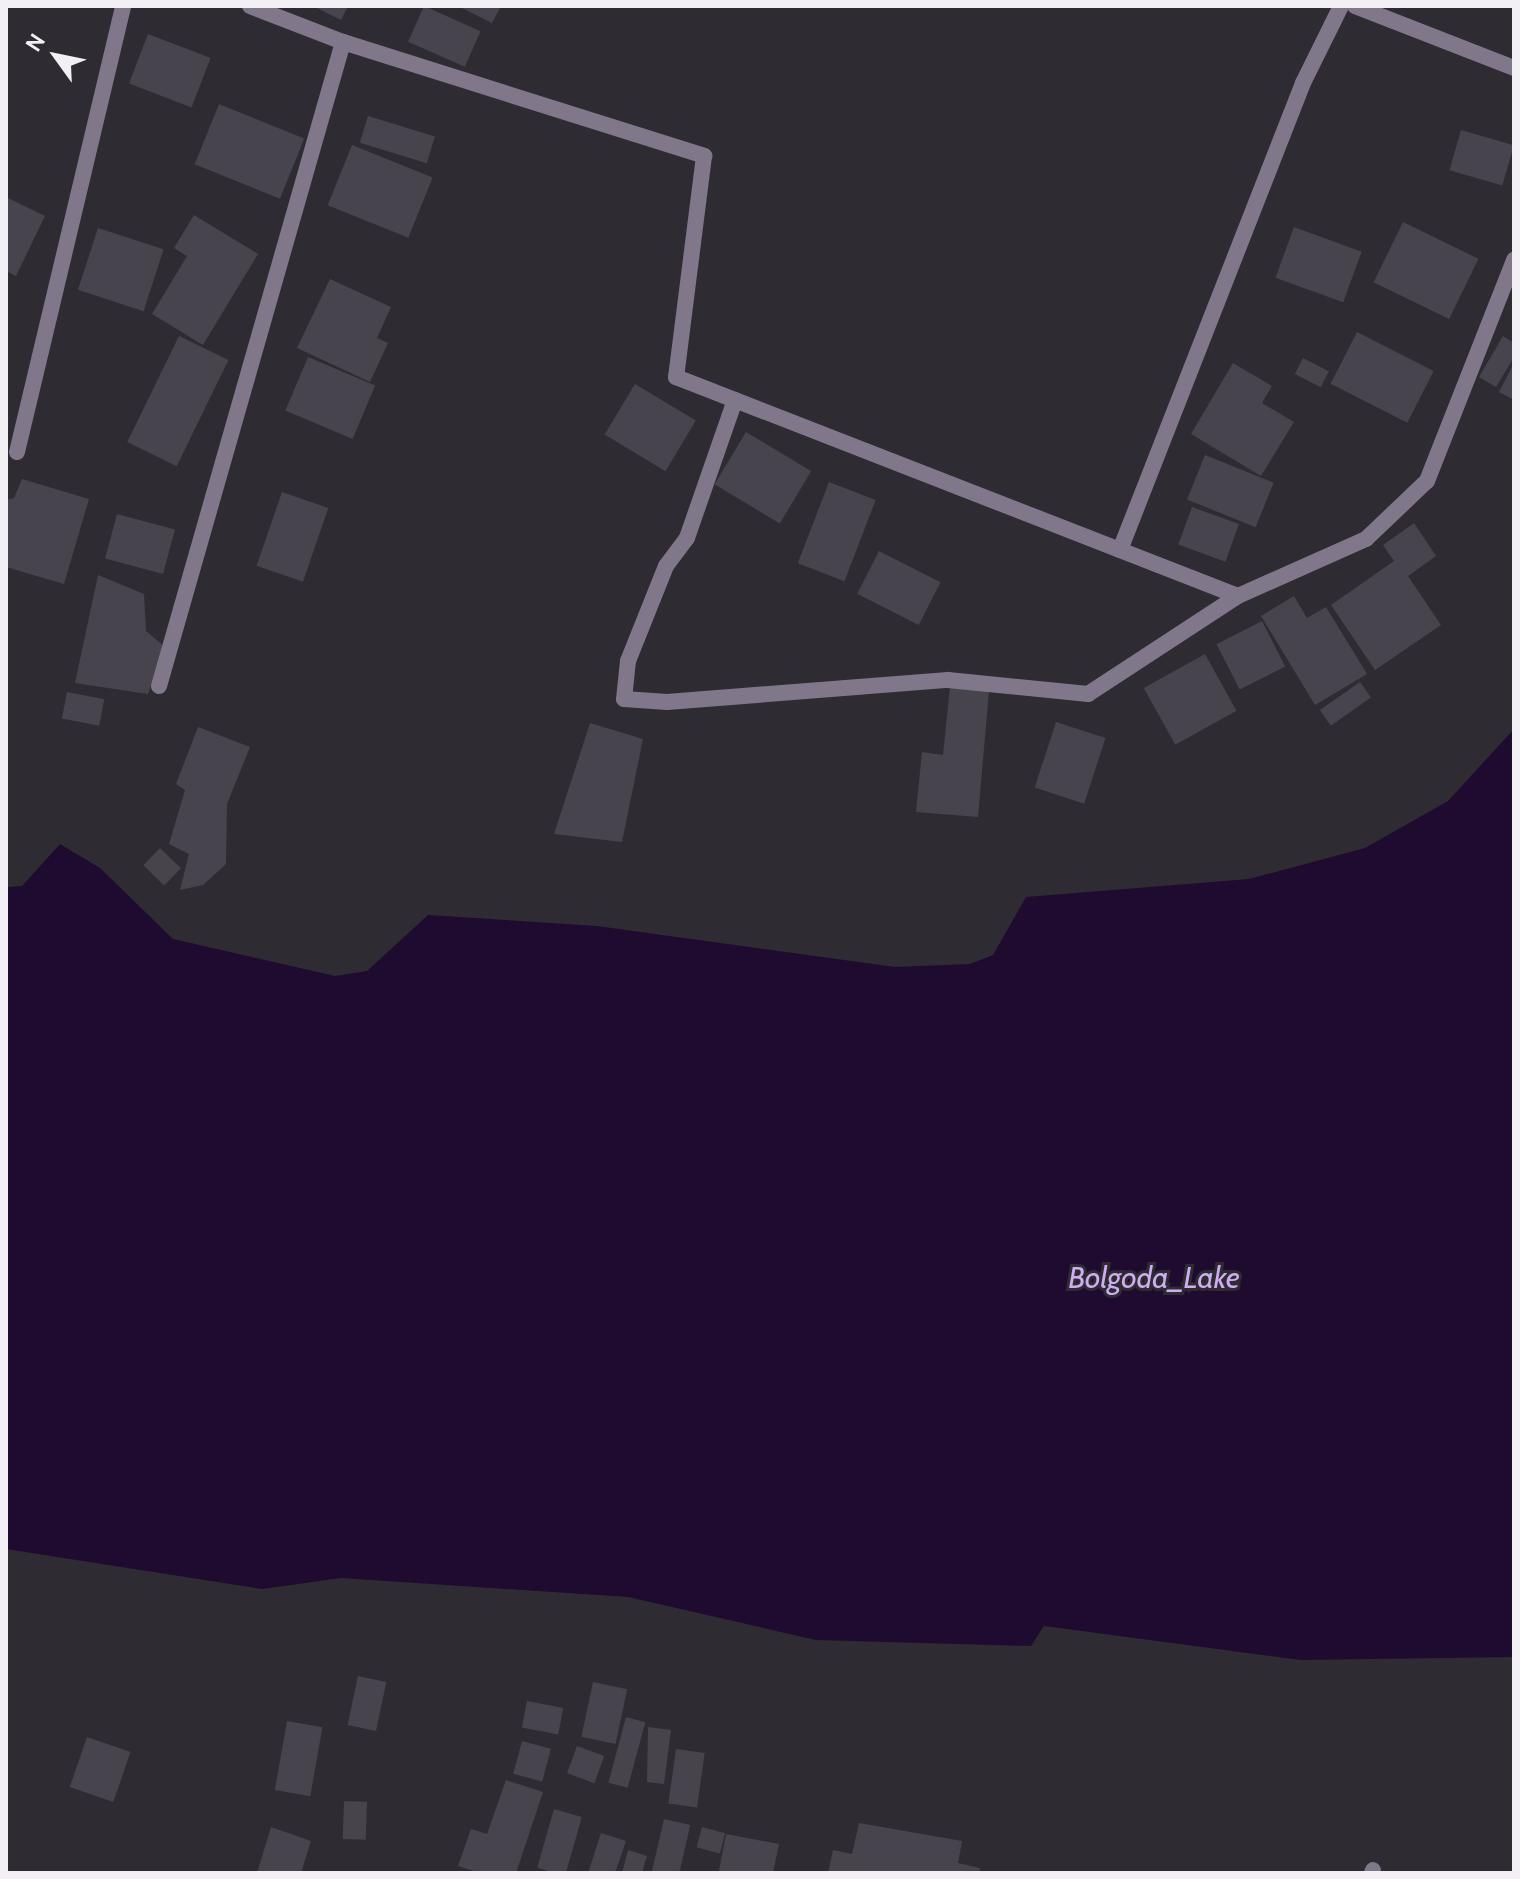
<!DOCTYPE html>
<html>
<head>
<meta charset="utf-8">
<style>
	body { margin:0 }
	#map { position:relative; width:1520px; height:1879px; overflow:hidden; background:#2e2b33; font-family:Cabin,sans-serif }
	div>[style] { position:absolute }
	.water>* { inset:0; background:#1f0b30 }
	.building>* { inset:0; background:#48444d; transform-origin:0 0 }
	.minor>* { height:16px; margin:-8px; padding:0 8px; transform-origin:8px; border-radius:8px; background:#80778b }
	span { translate:-50% -50%; white-space:nowrap; text-align:center; line-height:1.15; -webkit-text-stroke:6px #2e2b33; paint-order:stroke }
	.water-label { font-size:30px; color:#ceadf2; font-style:italic }
	.frame { position:absolute; inset:0; border:8px solid #f2eff5; pointer-events:none }
	.north { position:absolute; left:16px; top:16px; width:80px; height:80px; -webkit-text-stroke:6px #2e2b33; paint-order:stroke; rotate:303deg; font-size:22px; font-weight:700; line-height:32px; text-align:center; color:#f2eff5 }
	.north::after { content:''; display:block; margin:auto; width:28px; height:36px; background:#f2eff5; clip-path:polygon(50% 0,100% 100%,50% 72%,0 100%) }
</style>
</head>
<body>
<div id="map">
	<div class="water">
		<i style="clip-path:polygon(1514px 729px,1514px 1657px,1301px 1660px,1044px 1626px,1031px 1646px,816px 1640px,628px 1597px,341px 1578px,262px 1589px,6px 1549px,6px 887px,22px 886px,60px 844px,100px 868px,173px 939px,335px 976px,367px 971px,428px 915px,597px 926px,895px 967px,970px 964px,993px 955px,1026px 897px,1249px 879px,1365px 848px,1448px 801px)"></i>
	</div>
	<div class="building">
		<i style="clip-path:polygon(313px 6px,348px 6px,341px 20px)"></i>
		<i style="left:424px;top:6px;width:62px;height:39px;rotate:24deg"></i>
		<i style="clip-path:polygon(458px 6px,501px 6px,492px 23px)"></i>
		<i style="left:148px;top:34px;width:67px;height:53px;rotate:21deg"></i>
		<i style="left:219px;top:104px;width:92px;height:65px;rotate:22deg"></i>
		<i style="left:368px;top:116px;width:70px;height:28px;rotate:17deg"></i>
		<i style="left:1461px;top:130px;width:55px;height:42px;rotate:16deg"></i>
		<i style="left:352px;top:145px;width:87px;height:65px;rotate:22deg"></i>
		<i style="clip-path:polygon(6px 197px,45px 216px,16px 276px,6px 271px)"></i>
		<i style="clip-path:polygon(194px 215px,258px 254px,203px 345px,152px 314px,187px 256px,174px 248px)"></i>
		<i style="left:1403px;top:222px;width:84px;height:67px;rotate:26deg"></i>
		<i style="left:1294px;top:227px;width:72px;height:54px;rotate:20deg"></i>
		<i style="left:98px;top:228px;width:69px;height:65px;rotate:18deg"></i>
		<i style="clip-path:polygon(330px 279px,391px 307px,377px 338px,388px 343px,370px 382px,297px 348px)"></i>
		<i style="left:1357px;top:332px;width:86px;height:58px;rotate:27deg"></i>
		<i style="left:179px;top:336px;width:55px;height:118px;rotate:26deg"></i>
		<i style="clip-path:polygon(1503px 336px,1514px 343px,1514px 357px,1496px 387px,1479px 377px)"></i>
		<i style="left:308px;top:357px;width:73px;height:58px;rotate:23deg"></i>
		<i style="left:1303px;top:358px;width:29px;height:18px;rotate:27deg"></i>
		<i style="clip-path:polygon(1233px 363px,1272px 386px,1262px 403px,1294px 422px,1261px 476px,1191px 434px)"></i>
		<i style="clip-path:polygon(1514px 363px,1514px 400px,1499px 392px)"></i>
		<i style="left:635px;top:384px;width:71px;height:59px;rotate:31deg"></i>
		<i style="left:746px;top:432px;width:76px;height:61px;rotate:31deg"></i>
		<i style="left:1205px;top:455px;width:74px;height:48px;rotate:22deg"></i>
		<i style="clip-path:polygon(22px 479px,89px 499px,64px 584px,6px 567px,6px 500px,14px 498px)"></i>
		<i style="left:829px;top:482px;width:50px;height:87px;rotate:21deg"></i>
		<i style="left:282px;top:492px;width:49px;height:78px;rotate:19deg"></i>
		<i style="left:1192px;top:507px;width:50px;height:40px;rotate:20deg"></i>
		<i style="left:117px;top:514px;width:60px;height:46px;rotate:15deg"></i>
		<i style="clip-path:polygon(1414px 523px,1436px 556px,1408px 576px,1441px 625px,1375px 670px,1331px 605px,1394px 561px,1383px 545px)"></i>
		<i style="left:879px;top:551px;width:69px;height:48px;rotate:27deg"></i>
		<i style="clip-path:polygon(98px 575px,144px 594px,146px 631px,165px 647px,148px 694px,75px 683px)"></i>
		<i style="clip-path:polygon(1294px 596px,1307px 618px,1326px 607px,1367px 674px,1315px 705px,1261px 616px)"></i>
		<i style="left:1262px;top:621px;width:51px;height:51px;rotate:63deg"></i>
		<i style="left:1205px;top:654px;width:65px;height:70px;rotate:61deg"></i>
		<i style="left:1360px;top:682px;width:19px;height:49px;rotate:55deg"></i>
		<i style="clip-path:polygon(950px 687px,989px 691px,978px 817px,916px 812px,922px 752px,943px 755px)"></i>
		<i style="left:67px;top:692px;width:38px;height:27px;rotate:11deg"></i>
		<i style="left:1056px;top:722px;width:52px;height:69px;rotate:18deg"></i>
		<i style="clip-path:polygon(590px 723px,643px 739px,622px 842px,554px 834px)"></i>
		<i style="clip-path:polygon(198px 727px,250px 747px,227px 804px,226px 864px,203px 885px,180px 890px,189px 854px,169px 844px,185px 790px,176px 784px)"></i>
		<i style="left:160px;top:848px;width:29px;height:24px;rotate:44deg"></i>
		<i style="left:358px;top:1676px;width:29px;height:50px;rotate:12deg"></i>
		<i style="left:593px;top:1682px;width:35px;height:56px;rotate:12deg"></i>
		<i style="left:527px;top:1701px;width:37px;height:27px;rotate:11deg"></i>
		<i style="left:626px;top:1717px;width:20px;height:68px;rotate:15deg"></i>
		<i style="left:287px;top:1721px;width:36px;height:70px;rotate:10deg"></i>
		<i style="clip-path:polygon(648px 1727px,671px 1730px,664px 1784px,647px 1782px)"></i>
		<i style="left:87px;top:1737px;width:46px;height:53px;rotate:19deg"></i>
		<i style="left:522px;top:1741px;width:30px;height:34px;rotate:15deg"></i>
		<i style="left:577px;top:1746px;width:29px;height:29px;rotate:20deg"></i>
		<i style="left:676px;top:1749px;width:29px;height:55px;rotate:8deg"></i>
		<i style="clip-path:polygon(506px 1780px,543px 1792px,516px 1873px,480px 1873px,458px 1866px,471px 1829px,487px 1834px)"></i>
		<i style="left:344px;top:1801px;width:23px;height:38px;rotate:2deg"></i>
		<i style="left:554px;top:1809px;width:29px;height:61px;rotate:16deg"></i>
		<i style="left:664px;top:1819px;width:27px;height:56px;rotate:13deg"></i>
		<i style="clip-path:polygon(859px 1823px,962px 1841px,958px 1863px,980px 1868px,979px 1873px,828px 1873px,833px 1850px,852px 1854px)"></i>
		<i style="clip-path:polygon(271px 1827px,311px 1841px,301px 1873px,257px 1873px)"></i>
		<i style="left:702px;top:1827px;width:24px;height:21px;rotate:15deg"></i>
		<i style="clip-path:polygon(601px 1833px,626px 1841px,615px 1873px,588px 1873px)"></i>
		<i style="clip-path:polygon(726px 1834px,779px 1844px,773px 1873px,719px 1871px)"></i>
		<i style="clip-path:polygon(628px 1850px,647px 1856px,642px 1873px,622px 1873px)"></i>
	</div>
	<div class="minor">
		<i style="left:250px;top:6px;width:100px;rotate:21.2deg"></i>
		<i style="left:343px;top:42px;width:379px;rotate:17.5deg"></i>
		<i style="left:704px;top:156px;width:223px;rotate:97.2deg"></i>
		<i style="left:676px;top:377px;width:603px;rotate:21.29deg"></i>
		<i style="left:1355px;top:6px;width:171px;rotate:21.3deg"></i>
		<i style="left:735px;top:400px;width:146px;rotate:109.2deg"></i>
		<i style="left:687px;top:538px;width:35px;rotate:127deg"></i>
		<i style="left:666px;top:566px;width:102px;rotate:111.8deg"></i>
		<i style="left:628px;top:661px;width:38px;rotate:96deg"></i>
		<i style="left:624px;top:699px;width:43px;rotate:4deg"></i>
		<i style="left:667px;top:702px;width:282px;rotate:-4.5deg"></i>
		<i style="left:948px;top:680px;width:141px;rotate:5.7deg"></i>
		<i style="left:1088px;top:694px;width:179px;rotate:-33.2deg"></i>
		<i style="left:1238px;top:596px;width:140px;rotate:-24deg"></i>
		<i style="left:1366px;top:539px;width:84px;rotate:-43.6deg"></i>
		<i style="left:1427px;top:481px;width:238px;rotate:-68.5deg"></i>
		<i style="left:17px;top:452px;width:458px;rotate:-76.6deg"></i>
		<i style="left:1120px;top:550px;width:502px;rotate:-68.6deg"></i>
		<i style="left:1303px;top:83px;width:86px;rotate:-63.7deg"></i>
		<i style="left:159px;top:686px;width:670px;rotate:-74.05deg"></i>
		<i style="left:1372px;top:1873px;width:3px;rotate:-72deg"></i>
	</div>
	<div class="water-label">
		<span style="left:1154px;top:1278px">Bolgoda_Lake</span>
	</div>
	<div class="frame"></div>
	<div class="north">N</div>
</div>
</body>
</html>
